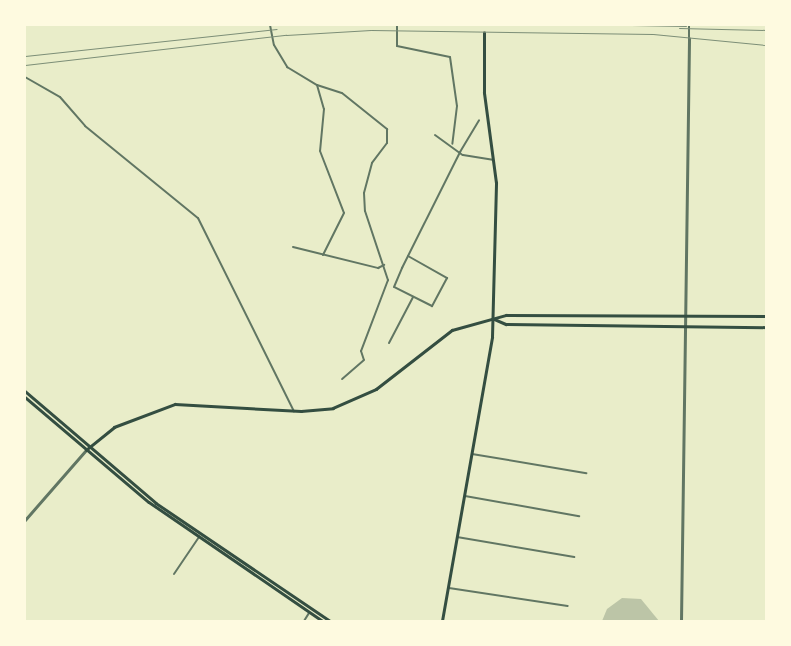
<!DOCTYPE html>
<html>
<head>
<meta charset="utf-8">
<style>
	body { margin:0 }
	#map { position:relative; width:791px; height:646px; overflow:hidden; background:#e9edc9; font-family:"Archivo Narrow",sans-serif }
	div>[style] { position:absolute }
	.building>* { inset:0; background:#bcc5a7 }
	.minor>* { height:2px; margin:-1px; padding:0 1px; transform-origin:1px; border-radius:1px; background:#617663 }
	.tertiary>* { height:2.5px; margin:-1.25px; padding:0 1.25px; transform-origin:1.25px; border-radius:1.25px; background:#617663 }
	.secondary>* { height:2.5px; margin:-1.25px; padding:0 1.25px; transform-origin:1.25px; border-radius:1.25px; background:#344e41 }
	.rail>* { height:1px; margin:-0.5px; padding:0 0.5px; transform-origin:0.5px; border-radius:0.5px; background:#7c8e77 }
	span { translate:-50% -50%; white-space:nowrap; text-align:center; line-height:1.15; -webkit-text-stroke:4px #fefae0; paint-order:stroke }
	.frame { position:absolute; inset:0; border:26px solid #fefae0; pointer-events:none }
</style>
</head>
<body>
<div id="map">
	<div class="building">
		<i style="clip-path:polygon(622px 598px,641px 599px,659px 621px,602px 621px,607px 609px)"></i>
	</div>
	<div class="minor">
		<i style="left:270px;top:25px;width:20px;rotate:79deg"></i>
		<i style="left:274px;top:45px;width:26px;rotate:59deg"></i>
		<i style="left:287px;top:67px;width:35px;rotate:31deg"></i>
		<i style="left:317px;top:85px;width:26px;rotate:18deg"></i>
		<i style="left:342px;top:93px;width:58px;rotate:38.7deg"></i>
		<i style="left:387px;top:129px;width:14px;rotate:90deg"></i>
		<i style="left:387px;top:143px;width:25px;rotate:127deg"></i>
		<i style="left:372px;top:163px;width:31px;rotate:105deg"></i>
		<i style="left:364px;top:193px;width:18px;rotate:87deg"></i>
		<i style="left:365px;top:211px;width:73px;rotate:71.6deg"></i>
		<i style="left:388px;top:280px;width:76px;rotate:110.8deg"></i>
		<i style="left:361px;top:351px;width:9px;rotate:72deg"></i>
		<i style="left:364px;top:360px;width:29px;rotate:139deg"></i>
		<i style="left:397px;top:25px;width:21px;rotate:90deg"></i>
		<i style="left:397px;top:46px;width:54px;rotate:11.7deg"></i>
		<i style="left:450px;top:57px;width:49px;rotate:81.9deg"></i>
		<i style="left:457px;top:106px;width:38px;rotate:97deg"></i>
		<i style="left:689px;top:25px;width:14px;rotate:90deg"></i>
		<i style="left:25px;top:77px;width:40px;rotate:29.7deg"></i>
		<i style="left:60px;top:97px;width:38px;rotate:49deg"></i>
		<i style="left:85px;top:126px;width:146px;rotate:39.2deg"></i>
		<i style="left:198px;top:218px;width:216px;rotate:63.6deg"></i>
		<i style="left:317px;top:85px;width:25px;rotate:74deg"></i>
		<i style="left:324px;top:109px;width:42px;rotate:95.4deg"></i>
		<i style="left:320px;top:151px;width:66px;rotate:68.8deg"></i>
		<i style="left:344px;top:213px;width:47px;rotate:116.6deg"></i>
		<i style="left:435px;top:135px;width:34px;rotate:36deg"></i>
		<i style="left:463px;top:155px;width:30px;rotate:9deg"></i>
		<i style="left:293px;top:247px;width:88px;rotate:13.9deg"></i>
		<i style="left:378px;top:268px;width:7px;rotate:-27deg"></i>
		<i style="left:408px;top:256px;width:45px;rotate:29.4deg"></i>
		<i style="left:447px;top:278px;width:32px;rotate:118deg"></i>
		<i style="left:432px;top:306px;width:42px;rotate:-153.4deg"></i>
		<i style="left:394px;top:287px;width:21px;rotate:-67deg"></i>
		<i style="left:402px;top:268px;width:130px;rotate:-63.4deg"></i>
		<i style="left:460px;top:152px;width:37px;rotate:-59deg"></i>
		<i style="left:389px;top:343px;width:52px;rotate:-62.4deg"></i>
		<i style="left:472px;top:454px;width:116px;rotate:9.5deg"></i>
		<i style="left:465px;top:496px;width:116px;rotate:10deg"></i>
		<i style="left:457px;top:537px;width:119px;rotate:9.7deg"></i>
		<i style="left:174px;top:574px;width:45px;rotate:-56deg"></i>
		<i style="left:449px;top:588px;width:120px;rotate:8.6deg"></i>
		<i style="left:304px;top:621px;width:9px;rotate:-58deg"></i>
	</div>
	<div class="tertiary">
		<i style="left:25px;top:520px;width:93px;rotate:-48.9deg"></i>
		<i style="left:681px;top:621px;width:582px;rotate:-89.21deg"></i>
	</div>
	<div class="secondary">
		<i style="left:494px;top:319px;width:13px;rotate:23deg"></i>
		<i style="left:506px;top:324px;width:260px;rotate:0.7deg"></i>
		<i style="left:25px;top:391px;width:172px;rotate:40.5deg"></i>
		<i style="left:156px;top:503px;width:210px;rotate:34.1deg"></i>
		<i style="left:25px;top:397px;width:162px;rotate:40.3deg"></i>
		<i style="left:149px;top:502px;width:211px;rotate:34.4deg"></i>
		<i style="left:86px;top:450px;width:36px;rotate:-39deg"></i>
		<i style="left:114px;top:427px;width:65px;rotate:-20.7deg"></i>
		<i style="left:175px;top:404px;width:126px;rotate:3.2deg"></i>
		<i style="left:301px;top:411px;width:32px;rotate:-5deg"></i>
		<i style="left:333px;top:408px;width:47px;rotate:-23.8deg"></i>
		<i style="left:376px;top:389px;width:96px;rotate:-37.8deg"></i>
		<i style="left:452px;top:330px;width:56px;rotate:-15.5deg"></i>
		<i style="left:506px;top:315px;width:260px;rotate:0.2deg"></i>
		<i style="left:442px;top:621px;width:288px;rotate:-80deg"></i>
		<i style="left:492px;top:337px;width:154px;rotate:-88.5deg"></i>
		<i style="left:496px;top:183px;width:91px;rotate:-97.6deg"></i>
		<i style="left:484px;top:93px;width:60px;rotate:-90deg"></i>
	</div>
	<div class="rail">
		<i style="left:631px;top:25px;width:55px;rotate:1deg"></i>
		<i style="left:679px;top:28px;width:87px;rotate:1.3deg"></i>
		<i style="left:25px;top:56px;width:253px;rotate:-6.1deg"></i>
		<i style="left:25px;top:65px;width:263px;rotate:-6.6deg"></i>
		<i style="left:286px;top:35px;width:85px;rotate:-3.4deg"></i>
		<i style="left:371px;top:30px;width:282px;rotate:0.8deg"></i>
		<i style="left:653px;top:34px;width:114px;rotate:5.6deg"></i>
	</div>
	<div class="frame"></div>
</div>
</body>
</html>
